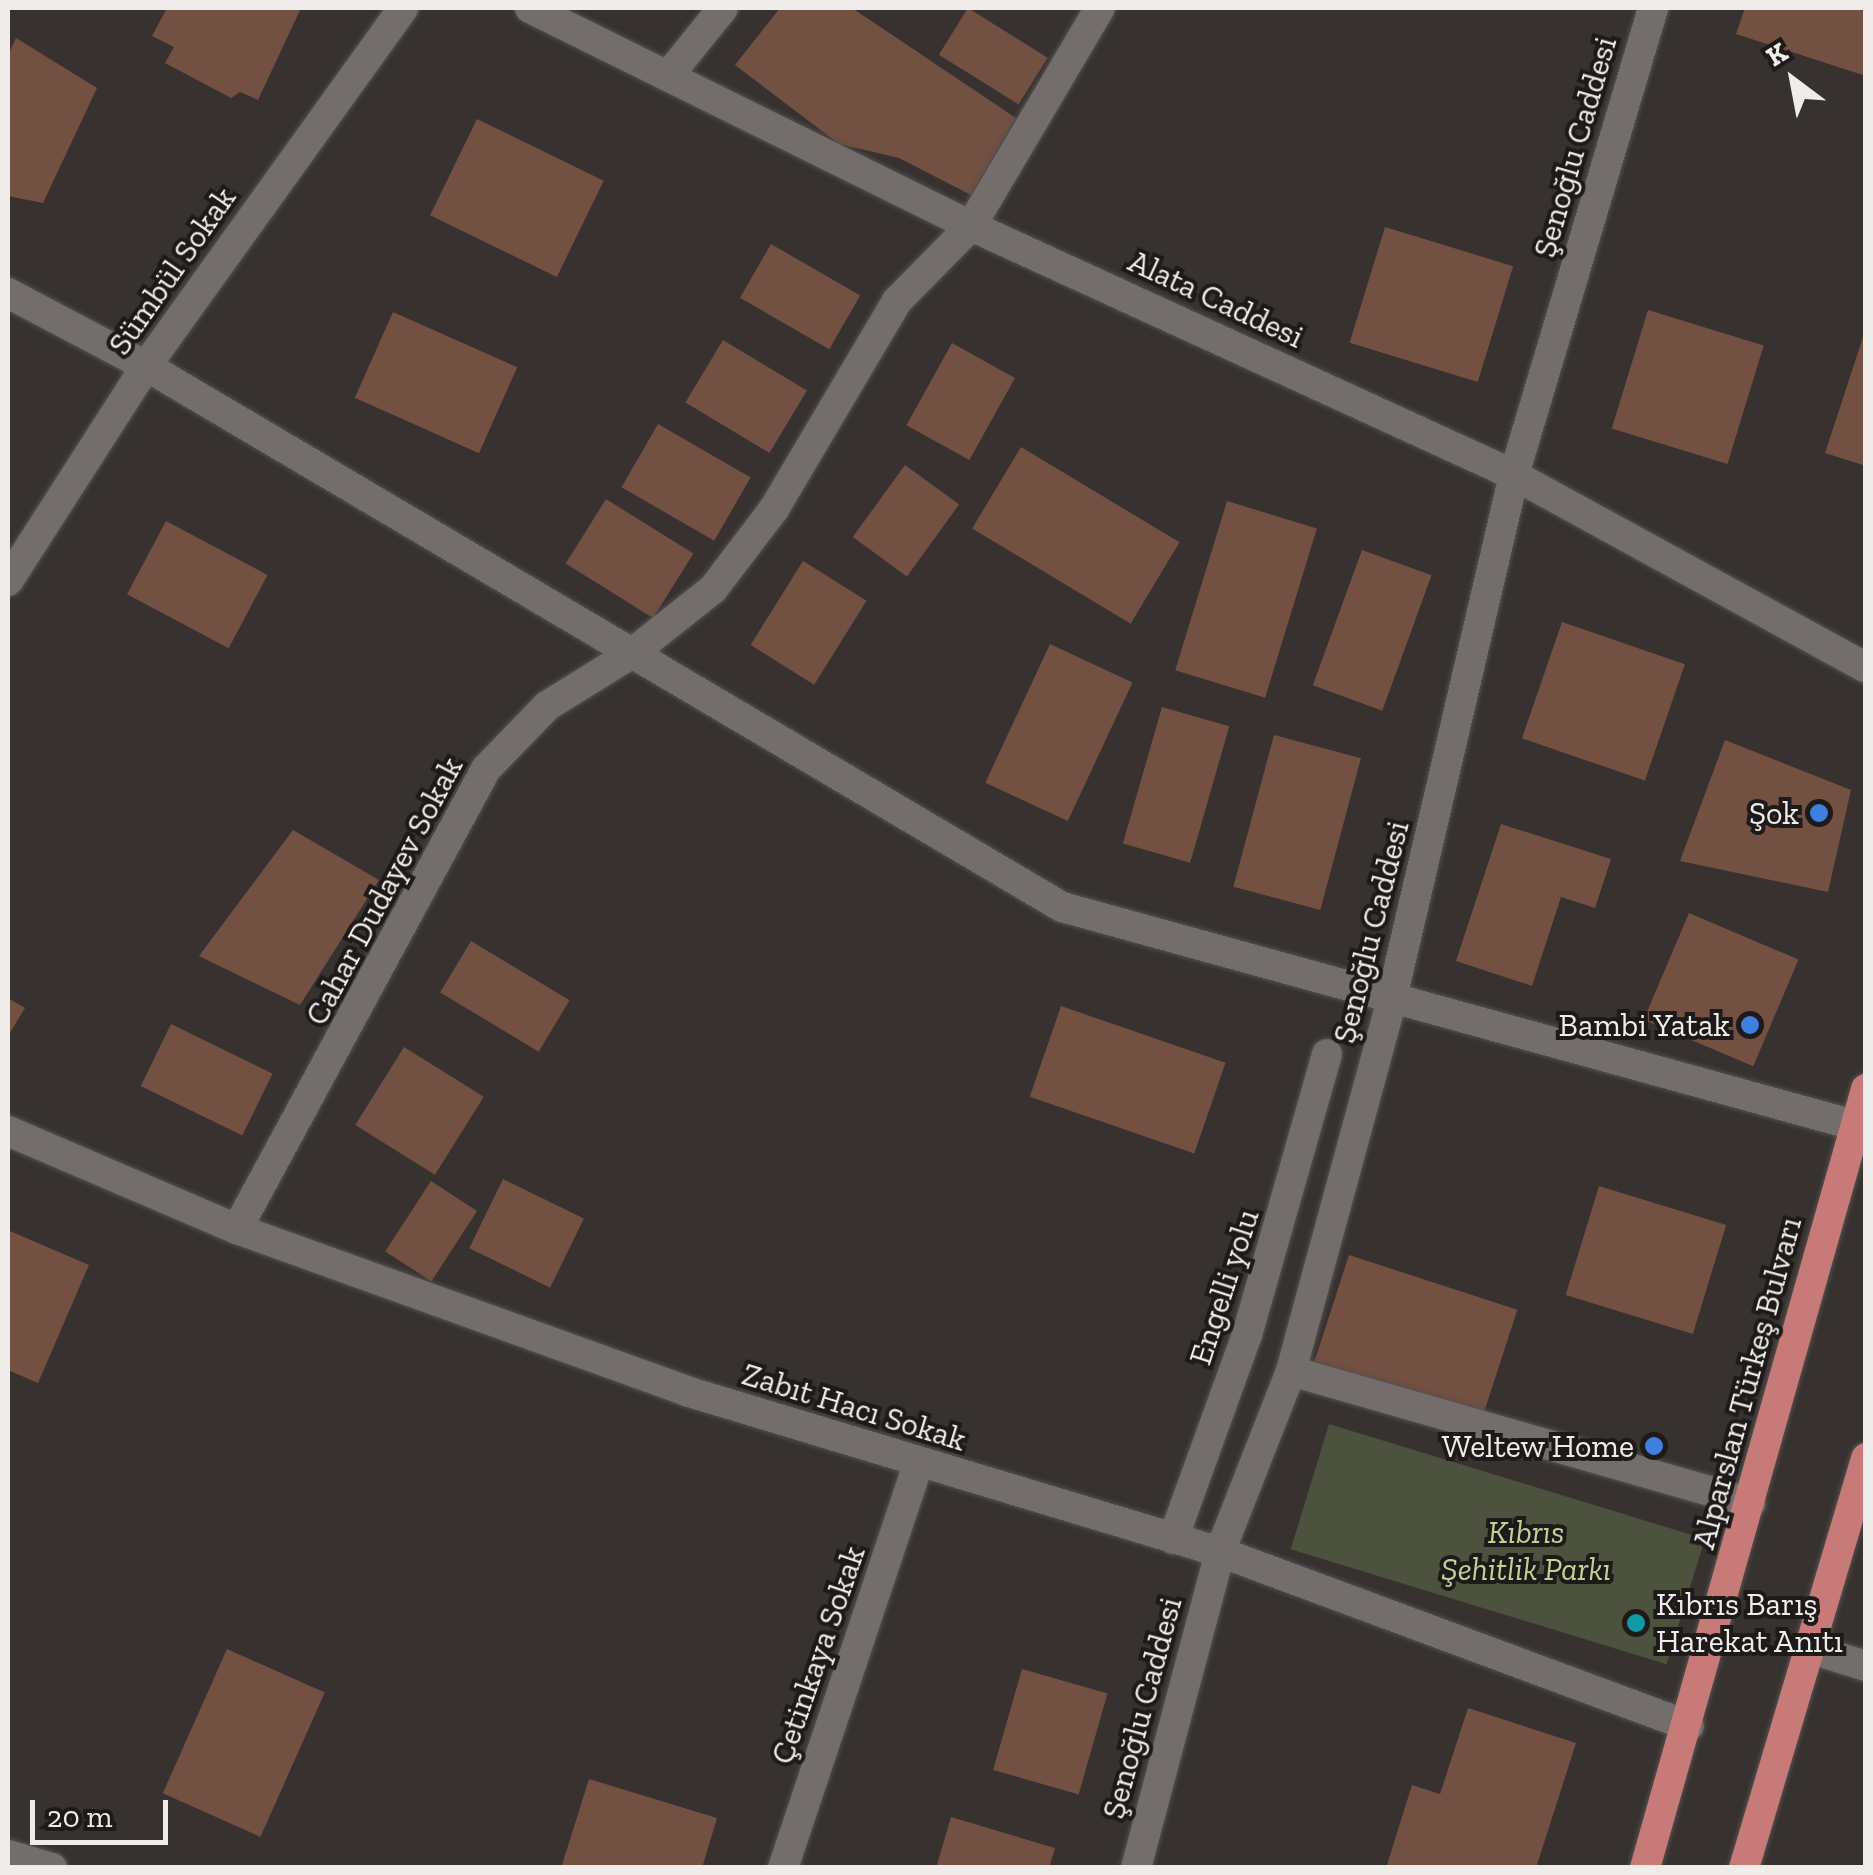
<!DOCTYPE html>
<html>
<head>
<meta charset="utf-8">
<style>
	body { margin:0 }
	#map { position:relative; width:1873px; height:1875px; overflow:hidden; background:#373230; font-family:"Zilla Slab",serif }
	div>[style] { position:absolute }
	.green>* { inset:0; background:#4c523d; transform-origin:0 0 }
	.building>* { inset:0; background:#725042; transform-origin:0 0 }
	.roads { filter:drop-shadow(0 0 2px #54514f) drop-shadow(0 0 2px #54514f) }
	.pedestrian>* { height:30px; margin:-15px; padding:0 15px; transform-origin:15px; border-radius:15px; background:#736e6c }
	.minor>* { height:30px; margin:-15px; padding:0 15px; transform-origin:15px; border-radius:15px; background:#736e6c }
	.tertiary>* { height:30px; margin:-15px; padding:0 15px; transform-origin:15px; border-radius:15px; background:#736e6c }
	.trunk>* { height:30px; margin:-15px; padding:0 15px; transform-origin:15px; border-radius:15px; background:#c77a77 }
	.dots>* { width:28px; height:28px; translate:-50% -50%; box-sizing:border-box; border:5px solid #1d1a19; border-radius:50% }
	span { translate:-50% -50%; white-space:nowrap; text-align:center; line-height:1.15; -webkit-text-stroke:8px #1d1a19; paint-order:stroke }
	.street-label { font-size:32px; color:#efecea }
	.poi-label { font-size:32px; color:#efecea }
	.right { translate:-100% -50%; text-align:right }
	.left { translate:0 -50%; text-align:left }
	.park-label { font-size:32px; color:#c0d296; font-style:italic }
	.frame { position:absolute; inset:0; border:10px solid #efecea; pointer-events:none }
	.north { position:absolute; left:1743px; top:30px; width:100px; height:100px; -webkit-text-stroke:8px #1d1a19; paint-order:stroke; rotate:328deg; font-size:28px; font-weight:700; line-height:40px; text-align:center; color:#efecea }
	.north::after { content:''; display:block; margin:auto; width:35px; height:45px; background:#efecea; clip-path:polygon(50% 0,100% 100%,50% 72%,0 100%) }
	.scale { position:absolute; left:30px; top:1800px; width:138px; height:45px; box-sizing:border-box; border:5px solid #efecea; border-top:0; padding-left:12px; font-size:30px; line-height:35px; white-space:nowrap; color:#efecea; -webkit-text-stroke:8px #1d1a19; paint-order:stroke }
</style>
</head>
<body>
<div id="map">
	<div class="green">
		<i style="left:1329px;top:1424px;width:393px;height:131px;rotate:17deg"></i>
	</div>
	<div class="building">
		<i style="clip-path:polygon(167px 8px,301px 8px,258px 100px,240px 92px,231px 98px,165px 63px,174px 47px,152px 36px)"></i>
		<i style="clip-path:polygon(780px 8px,852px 8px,1016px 118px,971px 195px,899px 158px,839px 144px,735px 65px)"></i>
		<i style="left:968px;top:8px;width:94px;height:55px;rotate:32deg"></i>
		<i style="clip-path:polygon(1745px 8px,1866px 8px,1866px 76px,1736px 34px)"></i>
		<i style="clip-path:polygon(16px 38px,97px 88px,43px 203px,8px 196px,8px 55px)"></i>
		<i style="left:477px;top:119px;width:141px;height:107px;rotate:26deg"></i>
		<i style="left:1385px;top:227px;width:134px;height:121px;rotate:17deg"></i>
		<i style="left:771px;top:244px;width:103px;height:62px;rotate:30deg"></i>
		<i style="left:1648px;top:310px;width:121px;height:124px;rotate:17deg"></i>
		<i style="left:393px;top:312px;width:136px;height:94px;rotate:24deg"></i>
		<i style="clip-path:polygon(1865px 331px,1866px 331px,1866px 466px,1825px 453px)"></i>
		<i style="left:723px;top:340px;width:98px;height:73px;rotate:31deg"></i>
		<i style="left:952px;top:343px;width:72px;height:94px;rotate:29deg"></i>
		<i style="left:658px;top:424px;width:107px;height:73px;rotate:30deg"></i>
		<i style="left:1021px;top:447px;width:185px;height:95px;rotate:31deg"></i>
		<i style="left:905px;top:465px;width:67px;height:89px;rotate:36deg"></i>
		<i style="left:606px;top:499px;width:103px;height:76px;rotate:32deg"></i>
		<i style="left:1227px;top:501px;width:94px;height:177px;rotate:17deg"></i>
		<i style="left:166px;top:521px;width:115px;height:83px;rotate:28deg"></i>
		<i style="left:1362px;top:550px;width:74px;height:144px;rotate:20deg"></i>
		<i style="left:803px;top:561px;width:75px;height:99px;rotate:32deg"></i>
		<i style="left:1562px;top:622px;width:130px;height:123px;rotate:19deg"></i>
		<i style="left:1050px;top:644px;width:91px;height:153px;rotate:25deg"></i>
		<i style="left:1162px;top:707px;width:70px;height:142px;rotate:16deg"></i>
		<i style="left:1274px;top:735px;width:90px;height:157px;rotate:15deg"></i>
		<i style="clip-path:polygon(1725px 740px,1851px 790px,1828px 892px,1680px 861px)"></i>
		<i style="clip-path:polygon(1501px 824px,1611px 859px,1595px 908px,1561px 897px,1532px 986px,1456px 961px)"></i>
		<i style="clip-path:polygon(293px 830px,379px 880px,300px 1005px,199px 956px)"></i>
		<i style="left:1689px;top:913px;width:119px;height:116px;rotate:23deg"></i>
		<i style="left:471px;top:941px;width:115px;height:60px;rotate:31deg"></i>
		<i style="clip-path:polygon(8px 998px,25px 1008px,8px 1036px)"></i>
		<i style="left:1061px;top:1006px;width:174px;height:96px;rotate:19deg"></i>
		<i style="left:171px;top:1024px;width:113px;height:69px;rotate:26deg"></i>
		<i style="left:404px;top:1047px;width:94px;height:92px;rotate:32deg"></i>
		<i style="left:503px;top:1179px;width:90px;height:77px;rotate:26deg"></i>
		<i style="left:431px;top:1181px;width:55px;height:84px;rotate:33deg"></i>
		<i style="left:1599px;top:1186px;width:133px;height:114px;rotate:17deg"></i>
		<i style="clip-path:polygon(10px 1231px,89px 1265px,38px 1383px,8px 1370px)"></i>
		<i style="left:1349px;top:1255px;width:177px;height:118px;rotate:18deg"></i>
		<i style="left:227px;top:1649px;width:107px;height:158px;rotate:24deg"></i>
		<i style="left:1022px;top:1669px;width:89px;height:105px;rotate:16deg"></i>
		<i style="clip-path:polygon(1468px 1708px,1576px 1743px,1536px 1868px,1386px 1868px,1412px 1785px,1440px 1794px)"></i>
		<i style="clip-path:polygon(589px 1779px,717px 1818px,702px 1868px,561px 1868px)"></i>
		<i style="clip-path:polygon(951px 1817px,1055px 1848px,1049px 1868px,936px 1868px)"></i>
	</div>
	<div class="roads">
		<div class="pedestrian">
			<i style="left:1173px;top:1539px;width:217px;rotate:-70.1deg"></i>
			<i style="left:1247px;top:1335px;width:292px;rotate:-74.1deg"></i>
		</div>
		<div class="minor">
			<i style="left:668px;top:76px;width:87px;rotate:-51deg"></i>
			<i style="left:8px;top:293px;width:156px;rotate:27.9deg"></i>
			<i style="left:146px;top:366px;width:1064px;rotate:30.57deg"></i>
			<i style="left:1062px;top:907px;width:821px;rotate:15.39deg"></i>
			<i style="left:8px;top:581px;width:255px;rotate:-57.3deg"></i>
			<i style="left:146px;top:366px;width:441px;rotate:-54.3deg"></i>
			<i style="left:8px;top:1131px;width:249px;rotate:23.2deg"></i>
			<i style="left:237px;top:1229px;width:477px;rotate:19.8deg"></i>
			<i style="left:686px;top:1391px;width:558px;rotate:16.78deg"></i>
			<i style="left:1220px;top:1552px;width:500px;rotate:20.35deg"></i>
			<i style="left:237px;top:1229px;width:523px;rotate:-61.57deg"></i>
			<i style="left:486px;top:769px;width:88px;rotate:-45.9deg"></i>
			<i style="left:547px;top:706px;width:99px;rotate:-31.8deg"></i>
			<i style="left:631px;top:654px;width:105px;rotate:-38.4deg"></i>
			<i style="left:713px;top:589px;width:101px;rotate:-52.7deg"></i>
			<i style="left:774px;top:509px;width:242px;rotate:-59.4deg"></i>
			<i style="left:897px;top:301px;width:105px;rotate:-45.4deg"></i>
			<i style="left:971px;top:226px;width:253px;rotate:-59.4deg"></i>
			<i style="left:1291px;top:1371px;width:478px;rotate:16deg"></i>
			<i style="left:1811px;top:1649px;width:58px;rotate:17.2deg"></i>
			<i style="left:783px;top:1868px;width:425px;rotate:-71.5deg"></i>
		</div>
		<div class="tertiary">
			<i style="left:530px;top:8px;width:492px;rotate:26.3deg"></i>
			<i style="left:971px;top:226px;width:597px;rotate:24.63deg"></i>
			<i style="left:1514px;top:475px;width:401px;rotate:28.7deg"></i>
			<i style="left:8px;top:1855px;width:46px;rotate:16.5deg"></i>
			<i style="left:1136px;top:1868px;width:327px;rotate:-75.1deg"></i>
			<i style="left:1220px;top:1552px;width:194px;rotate:-68.6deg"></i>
			<i style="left:1291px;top:1371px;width:382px;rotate:-74.8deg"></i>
			<i style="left:1391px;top:1002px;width:541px;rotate:-76.86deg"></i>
			<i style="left:1514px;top:475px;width:487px;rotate:-73.4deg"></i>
		</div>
		<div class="trunk">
			<i style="left:1645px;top:1868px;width:810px;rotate:-74.16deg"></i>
			<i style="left:1744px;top:1868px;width:428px;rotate:-73.4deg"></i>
		</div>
	</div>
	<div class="dots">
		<i style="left:1819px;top:813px;background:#3f7fe0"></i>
		<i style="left:1750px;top:1025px;background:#3f7fe0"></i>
		<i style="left:1654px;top:1446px;background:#3f7fe0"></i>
		<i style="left:1636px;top:1623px;background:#0f9aa8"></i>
	</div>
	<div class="street-label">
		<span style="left:1575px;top:147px;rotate:-74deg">Şenoğlu Caddesi</span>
		<span style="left:172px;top:271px;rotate:-55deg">Sümbül Sokak</span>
		<span style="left:1216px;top:299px;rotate:25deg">Alata Caddesi</span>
		<span style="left:384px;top:891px;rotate:-62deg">Cahar Dudayev Sokak</span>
		<span style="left:1371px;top:932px;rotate:-76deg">Şenoğlu Caddesi</span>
		<span style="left:1224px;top:1287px;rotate:-72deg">Engelli yolu</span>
		<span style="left:1747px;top:1383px;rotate:-75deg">Alparslan Türkeş Bulvarı</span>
		<span style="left:854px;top:1407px;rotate:17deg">Zabıt Hacı Sokak</span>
		<span style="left:818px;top:1655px;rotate:-71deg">Çetinkaya Sokak</span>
		<span style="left:1142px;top:1708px;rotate:-75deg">Şenoğlu Caddesi</span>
	</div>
	<div class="poi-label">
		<span class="right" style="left:1799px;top:813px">Şok</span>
		<span class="right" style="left:1730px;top:1025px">Bambi Yatak</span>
		<span class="right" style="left:1634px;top:1446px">Weltew Home</span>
		<span class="left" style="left:1656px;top:1623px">Kıbrıs Barış<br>Harekat Anıtı</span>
	</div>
	<div class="park-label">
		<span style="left:1526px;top:1551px">Kıbrıs<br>Şehitlik Parkı</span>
	</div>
	<div class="frame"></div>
	<div class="north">K</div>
	<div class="scale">20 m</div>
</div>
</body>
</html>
